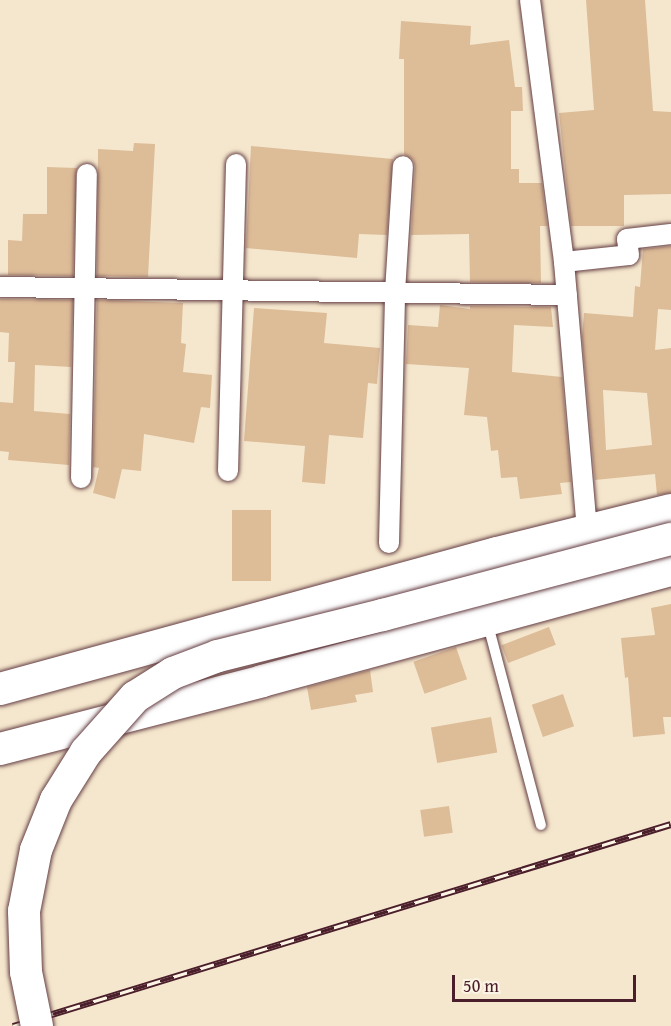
<!DOCTYPE html>
<html>
<head>
<meta charset="utf-8">
<style>
	body { margin:0 }
	#map { position:relative; width:671px; height:1026px; overflow:hidden; background:#f5e7cd; font-family:"Gentium Book Plus",serif }
	div>[style] { position:absolute }
	.building>* { inset:0; background:#ddbc98; transform-origin:0 0 }
	.roads { filter:drop-shadow(0 0 2px #643d43) drop-shadow(0 0 2px #643d43) }
	.lane>* { height:10px; margin:-5px; padding:0 5px; transform-origin:5px; border-radius:5px; background:#fff }
	.street>* { height:20px; margin:-10px; padding:0 10px; transform-origin:10px; border-radius:10px; background:#fff }
	.primary>* { height:32px; margin:-16px; padding:0 16px; transform-origin:16px; border-radius:16px; background:#fff }
	.rail>* { height:7px; margin-top:-3.5px; transform-origin:0; background:repeating-linear-gradient(90deg,#fcf5e5 0 14px,#4a1f2b 0 28px); box-sizing:border-box; border-block:2px solid #4a1f2b }
	.bridges { filter:drop-shadow(0 0 2px #643d43) drop-shadow(0 0 2px #643d43) }
	.primary-bridge>* { height:32px; margin:-16px; padding:0 16px; transform-origin:16px; border-radius:16px; background:#fff }
	span { translate:-50% -50%; white-space:nowrap; text-align:center; line-height:1.15; -webkit-text-stroke:4.5px #fcf5e5; paint-order:stroke }
	.scale { position:absolute; left:452px; top:975px; width:184px; height:27px; box-sizing:border-box; border:3px solid #4a1f2b; border-top:0; padding-left:8px; font-size:18px; line-height:21px; white-space:nowrap; color:#4a1f2b; -webkit-text-stroke:4px #fcf5e5; paint-order:stroke }
</style>
</head>
<body>
<div id="map">
	<div class="building">
		<i style="clip-path:polygon(586px 0,645px 0,653px 111px,671px 112px,671px 194px,624px 195px,624px 226px,571px 226px,559px 113px,594px 110px)"></i>
		<i style="clip-path:polygon(401px 21px,471px 26px,470px 45px,509px 40px,515px 87px,522px 87px,523px 111px,511px 111px,511px 169px,519px 169px,519px 183px,542px 183px,547px 226px,540px 226px,541px 283px,470px 282px,469px 234px,411px 235px,415px 167px,413px 160px,404px 154px,404px 59px,399px 59px)"></i>
		<i style="clip-path:polygon(134px 143px,155px 144px,148px 277px,97px 276px,98px 149px,133px 151px)"></i>
		<i style="clip-path:polygon(251px 146px,393px 159px,387px 235px,359px 234px,357px 258px,246px 248px)"></i>
		<i style="clip-path:polygon(47px 167px,77px 168px,73px 276px,8px 275px,8px 240px,22px 241px,23px 214px,47px 214px)"></i>
		<i style="clip-path:polygon(evenodd,671px 246px,671px 310px,658px 309px,655px 350px,671px 348px,671px 493px,657px 495px,655px 474px,595px 480px,582px 337px,584px 313px,633px 317px,635px 286px,640px 287px,643px 249px,671px 246px,603px 390px,647px 393px,652px 445px,606px 450px,603px 390px)"></i>
		<i style="clip-path:polygon(0 299px,73px 300px,71px 367px,35px 365px,34px 411px,70px 414px,69px 465px,8px 460px,9px 452px,0 451px,0 402px,13px 403px,15px 362px,8px 362px,9px 333px,0 332px)"></i>
		<i style="clip-path:polygon(97px 300px,183px 303px,181px 343px,186px 344px,183px 372px,212px 375px,210px 408px,201px 407px,194px 443px,144px 434px,141px 471px,122px 469px,115px 499px,93px 493px,99px 468px,93px 467px)"></i>
		<i style="clip-path:polygon(440px 305px,470px 309px,470px 306px,551px 307px,553px 327px,514px 325px,512px 372px,562px 377px,571px 482px,560px 483px,562px 494px,520px 499px,517px 477px,501px 478px,498px 450px,491px 451px,487px 417px,464px 415px,469px 368px,406px 364px,408px 325px,438px 327px)"></i>
		<i style="clip-path:polygon(254px 308px,327px 313px,324px 343px,380px 348px,377px 384px,368px 383px,363px 438px,329px 435px,325px 484px,302px 482px,305px 446px,244px 441px)"></i>
		<i style="left:232px;top:510px;width:39px;height:71px"></i>
		<i style="clip-path:polygon(671px 604px,671px 717px,663px 717px,665px 734px,633px 737px,628px 677px,625px 678px,621px 638px,655px 635px,651px 608px)"></i>
		<i style="left:549px;top:627px;width:19px;height:51px;rotate:69deg"></i>
		<i style="left:456px;top:647px;width:34px;height:45px;rotate:71deg"></i>
		<i style="clip-path:polygon(370px 670px,373px 692px,355px 695px,357px 702px,311px 710px,307px 687px)"></i>
		<i style="left:563px;top:694px;width:34px;height:33px;rotate:71deg"></i>
		<i style="left:491px;top:717px;width:36px;height:61px;rotate:80deg"></i>
		<i style="left:449px;top:806px;width:27px;height:29px;rotate:82deg"></i>
	</div>
	<div class="roads">
		<div class="lane">
			<i style="left:487px;top:621px;width:211px;rotate:75.2deg"></i>
		</div>
		<div class="street">
			<i style="left:530px;top:0;width:264px;rotate:82.6deg"></i>
			<i style="left:564px;top:262px;width:269px;rotate:85.1deg"></i>
			<i style="left:564px;top:262px;width:65px;rotate:-6.1deg"></i>
			<i style="left:629px;top:255px;width:16px;rotate:-97deg"></i>
			<i style="left:627px;top:239px;width:44px;rotate:-6.5deg"></i>
			<i style="left:0;top:287px;width:567px;rotate:0.81deg"></i>
			<i style="left:228px;top:471px;width:307px;rotate:-88.5deg"></i>
			<i style="left:81px;top:478px;width:304px;rotate:-88.9deg"></i>
			<i style="left:389px;top:543px;width:251px;rotate:-88.6deg"></i>
			<i style="left:395px;top:292px;width:126px;rotate:-86.4deg"></i>
		</div>
		<div class="primary">
			<i style="left:0;top:689px;width:515px;rotate:-15.3deg"></i>
			<i style="left:497px;top:553px;width:179px;rotate:-13.9deg"></i>
			<i style="left:0;top:749px;width:271px;rotate:-14.5deg"></i>
			<i style="left:262px;top:681px;width:424px;rotate:-15.2deg"></i>
		</div>
	</div>
	<div class="rail">
		<i style="left:13px;top:1026px;width:688px;rotate:-17.07deg"></i>
	</div>
	<div class="bridges">
		<div class="primary-bridge">
			<i style="left:37px;top:1026px;width:55px;rotate:-101.5deg"></i>
			<i style="left:26px;top:972px;width:61px;rotate:-91.9deg"></i>
			<i style="left:24px;top:911px;width:62px;rotate:-78.9deg"></i>
			<i style="left:36px;top:850px;width:54px;rotate:-68.2deg"></i>
			<i style="left:56px;top:800px;width:57px;rotate:-58deg"></i>
			<i style="left:86px;top:752px;width:74px;rotate:-48.3deg"></i>
			<i style="left:135px;top:697px;width:45px;rotate:-32.3deg"></i>
			<i style="left:173px;top:673px;width:48px;rotate:-20.7deg"></i>
			<i style="left:218px;top:656px;width:170px;rotate:-14deg"></i>
			<i style="left:383px;top:615px;width:298px;rotate:-14.8deg"></i>
		</div>
	</div>
	<div class="scale">50 m</div>
</div>
</body>
</html>
